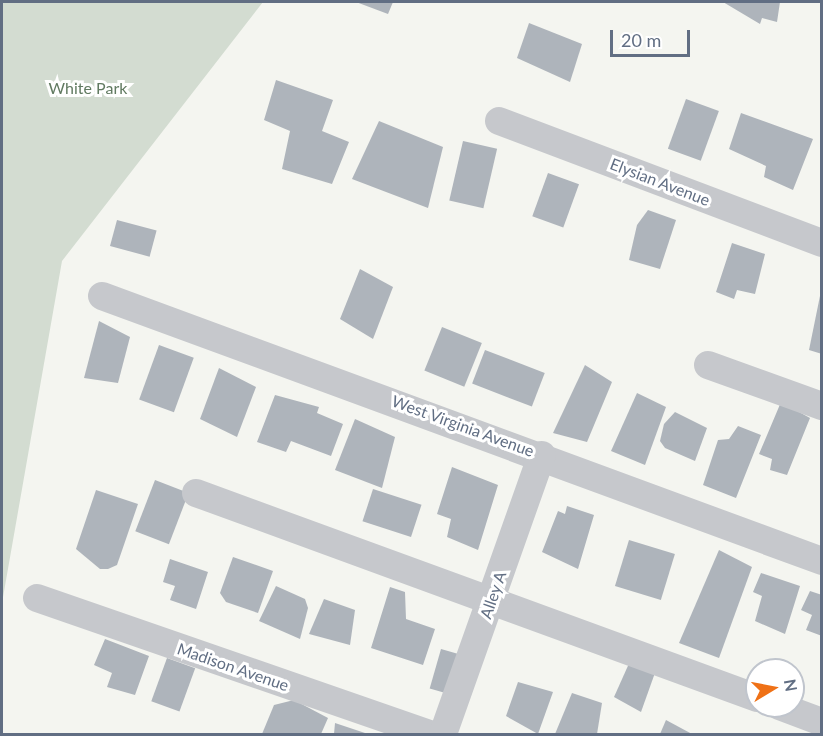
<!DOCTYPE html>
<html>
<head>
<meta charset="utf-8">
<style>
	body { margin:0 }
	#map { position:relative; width:823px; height:736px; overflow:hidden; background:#f4f5f0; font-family:Lato,sans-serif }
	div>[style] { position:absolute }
	.green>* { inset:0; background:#d3dcd1 }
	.building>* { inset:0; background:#aeb4bb; transform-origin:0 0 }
	.minor>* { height:28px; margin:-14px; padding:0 14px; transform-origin:14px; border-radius:14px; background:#c6c8cc }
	span { translate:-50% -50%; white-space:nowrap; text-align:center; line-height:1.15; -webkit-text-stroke:6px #fff; paint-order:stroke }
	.park-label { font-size:16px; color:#617a61 }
	.street-label { font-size:16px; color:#616e83 }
	.frame { position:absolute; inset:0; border:3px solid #616e83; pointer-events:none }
	.north { position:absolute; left:745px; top:658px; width:60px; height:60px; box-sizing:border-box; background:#fff; border:2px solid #c0c5cd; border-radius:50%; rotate:80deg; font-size:16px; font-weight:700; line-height:24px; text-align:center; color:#616e83 }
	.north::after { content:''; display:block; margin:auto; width:21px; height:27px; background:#ef7116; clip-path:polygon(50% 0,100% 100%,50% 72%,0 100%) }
	.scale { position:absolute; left:610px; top:30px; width:80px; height:27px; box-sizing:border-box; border:3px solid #616e83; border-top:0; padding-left:8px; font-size:18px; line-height:21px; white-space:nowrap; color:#616e83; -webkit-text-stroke:4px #fff; paint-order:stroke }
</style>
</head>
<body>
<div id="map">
	<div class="green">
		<i style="clip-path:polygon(2px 2px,263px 2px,62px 261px,2px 603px)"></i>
	</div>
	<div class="building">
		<i style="clip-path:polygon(356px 2px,393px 2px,388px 14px)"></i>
		<i style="clip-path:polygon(723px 2px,780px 2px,777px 22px,762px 18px,760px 24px)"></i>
		<i style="clip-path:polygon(529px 23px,582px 44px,570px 82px,517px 58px)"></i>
		<i style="clip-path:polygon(276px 80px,333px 100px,322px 131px,349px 142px,332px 184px,282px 169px,290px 131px,264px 120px)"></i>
		<i style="left:686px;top:99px;width:35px;height:53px;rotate:20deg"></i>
		<i style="clip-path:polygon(741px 113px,813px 139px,793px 190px,764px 177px,766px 166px,729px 149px)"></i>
		<i style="clip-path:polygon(379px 121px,443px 147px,428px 208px,352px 179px)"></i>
		<i style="left:463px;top:141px;width:35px;height:61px;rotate:13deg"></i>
		<i style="left:548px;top:173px;width:33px;height:46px;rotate:20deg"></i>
		<i style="clip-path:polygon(648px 210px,676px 220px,660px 269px,629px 260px,637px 225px)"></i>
		<i style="left:117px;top:220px;width:41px;height:27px;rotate:15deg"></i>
		<i style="clip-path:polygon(732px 243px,765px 254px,755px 294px,737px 290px,734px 299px,716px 292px)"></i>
		<i style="clip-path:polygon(360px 269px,393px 287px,373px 339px,340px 319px)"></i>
		<i style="clip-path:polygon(822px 286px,822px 354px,809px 350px)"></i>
		<i style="clip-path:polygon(99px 321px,130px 337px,118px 383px,84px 378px)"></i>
		<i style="left:442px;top:327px;width:43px;height:47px;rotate:22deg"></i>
		<i style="left:159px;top:345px;width:37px;height:58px;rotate:20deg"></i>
		<i style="left:485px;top:350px;width:64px;height:36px;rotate:21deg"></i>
		<i style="clip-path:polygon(585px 365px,612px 382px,587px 442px,553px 433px)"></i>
		<i style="clip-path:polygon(219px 368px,256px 387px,237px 437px,200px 419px)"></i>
		<i style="clip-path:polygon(637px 393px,666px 407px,645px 465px,611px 451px)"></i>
		<i style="clip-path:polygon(275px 395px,319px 407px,317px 413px,343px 424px,331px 456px,291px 441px,286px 452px,257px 442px)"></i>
		<i style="clip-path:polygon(781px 402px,810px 418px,787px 475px,770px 470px,772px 459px,759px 454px)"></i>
		<i style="clip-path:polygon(675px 412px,707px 428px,695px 461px,665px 448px,660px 441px,664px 424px)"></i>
		<i style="clip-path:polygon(355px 419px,395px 437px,382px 488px,335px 470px)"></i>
		<i style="clip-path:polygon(738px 426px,761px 435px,736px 498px,703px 485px,718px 440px,729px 439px)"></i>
		<i style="clip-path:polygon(452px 467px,498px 485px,478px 550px,447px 537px,451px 519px,437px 514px)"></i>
		<i style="left:155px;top:480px;width:36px;height:55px;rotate:21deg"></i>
		<i style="left:373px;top:489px;width:51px;height:34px;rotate:18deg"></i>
		<i style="clip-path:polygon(96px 490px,138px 504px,117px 565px,108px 569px,100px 569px,76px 549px)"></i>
		<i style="clip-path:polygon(567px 506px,594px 515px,578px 569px,542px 552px,558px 511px,565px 514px)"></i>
		<i style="left:629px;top:540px;width:48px;height:48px;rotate:17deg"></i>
		<i style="clip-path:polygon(719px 550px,752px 567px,719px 658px,679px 643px)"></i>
		<i style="clip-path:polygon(233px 557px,273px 571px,258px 613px,226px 602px,220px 593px)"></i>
		<i style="clip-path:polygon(170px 559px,208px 572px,196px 609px,170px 600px,175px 586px,163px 582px)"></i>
		<i style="clip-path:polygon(761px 573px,800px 586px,785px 634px,755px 621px,762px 596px,753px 592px)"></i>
		<i style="clip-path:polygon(276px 586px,305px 599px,308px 608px,300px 639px,259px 621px)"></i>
		<i style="clip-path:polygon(390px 587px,405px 592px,406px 619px,435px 629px,423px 665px,371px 648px)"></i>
		<i style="clip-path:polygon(810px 591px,822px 595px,822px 636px,806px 630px,812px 615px,801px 610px)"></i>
		<i style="clip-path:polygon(324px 599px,355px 610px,350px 645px,309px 634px)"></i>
		<i style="clip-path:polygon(105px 639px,149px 656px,135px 695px,107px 687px,112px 673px,94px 665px)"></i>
		<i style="left:441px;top:649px;width:29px;height:41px;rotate:16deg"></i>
		<i style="left:167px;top:658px;width:30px;height:46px;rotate:20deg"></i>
		<i style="clip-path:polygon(631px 659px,656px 670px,641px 712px,614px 697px)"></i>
		<i style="clip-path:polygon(518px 682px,553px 692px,538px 734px,506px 716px)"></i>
		<i style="clip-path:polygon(572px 693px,602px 703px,597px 734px,555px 734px)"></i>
		<i style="clip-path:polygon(294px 700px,328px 718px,321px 734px,262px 734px,274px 705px)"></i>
		<i style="clip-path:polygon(666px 720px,692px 734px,660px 734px)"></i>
		<i style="clip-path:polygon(335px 723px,368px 734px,334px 734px)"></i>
	</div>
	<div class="minor">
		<i style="left:499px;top:121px;width:345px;rotate:20.7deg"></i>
		<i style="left:102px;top:296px;width:767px;rotate:20.21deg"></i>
		<i style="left:708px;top:365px;width:121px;rotate:19.8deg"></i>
		<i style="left:196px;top:493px;width:597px;rotate:20.07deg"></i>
		<i style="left:37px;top:598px;width:416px;rotate:19.1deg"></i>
		<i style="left:779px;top:706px;width:46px;rotate:20.4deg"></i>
		<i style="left:443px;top:734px;width:296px;rotate:-70.5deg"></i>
	</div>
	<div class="park-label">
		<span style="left:88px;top:88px">White Park</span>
	</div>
	<div class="street-label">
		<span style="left:660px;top:182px;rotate:21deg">Elysian Avenue</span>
		<span style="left:463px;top:426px;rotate:20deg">West Virginia Avenue</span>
		<span style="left:493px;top:595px;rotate:-71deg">Alley A</span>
		<span style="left:233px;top:667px;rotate:19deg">Madison Avenue</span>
	</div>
	<div class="frame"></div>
	<div class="north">N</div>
	<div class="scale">20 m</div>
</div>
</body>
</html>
